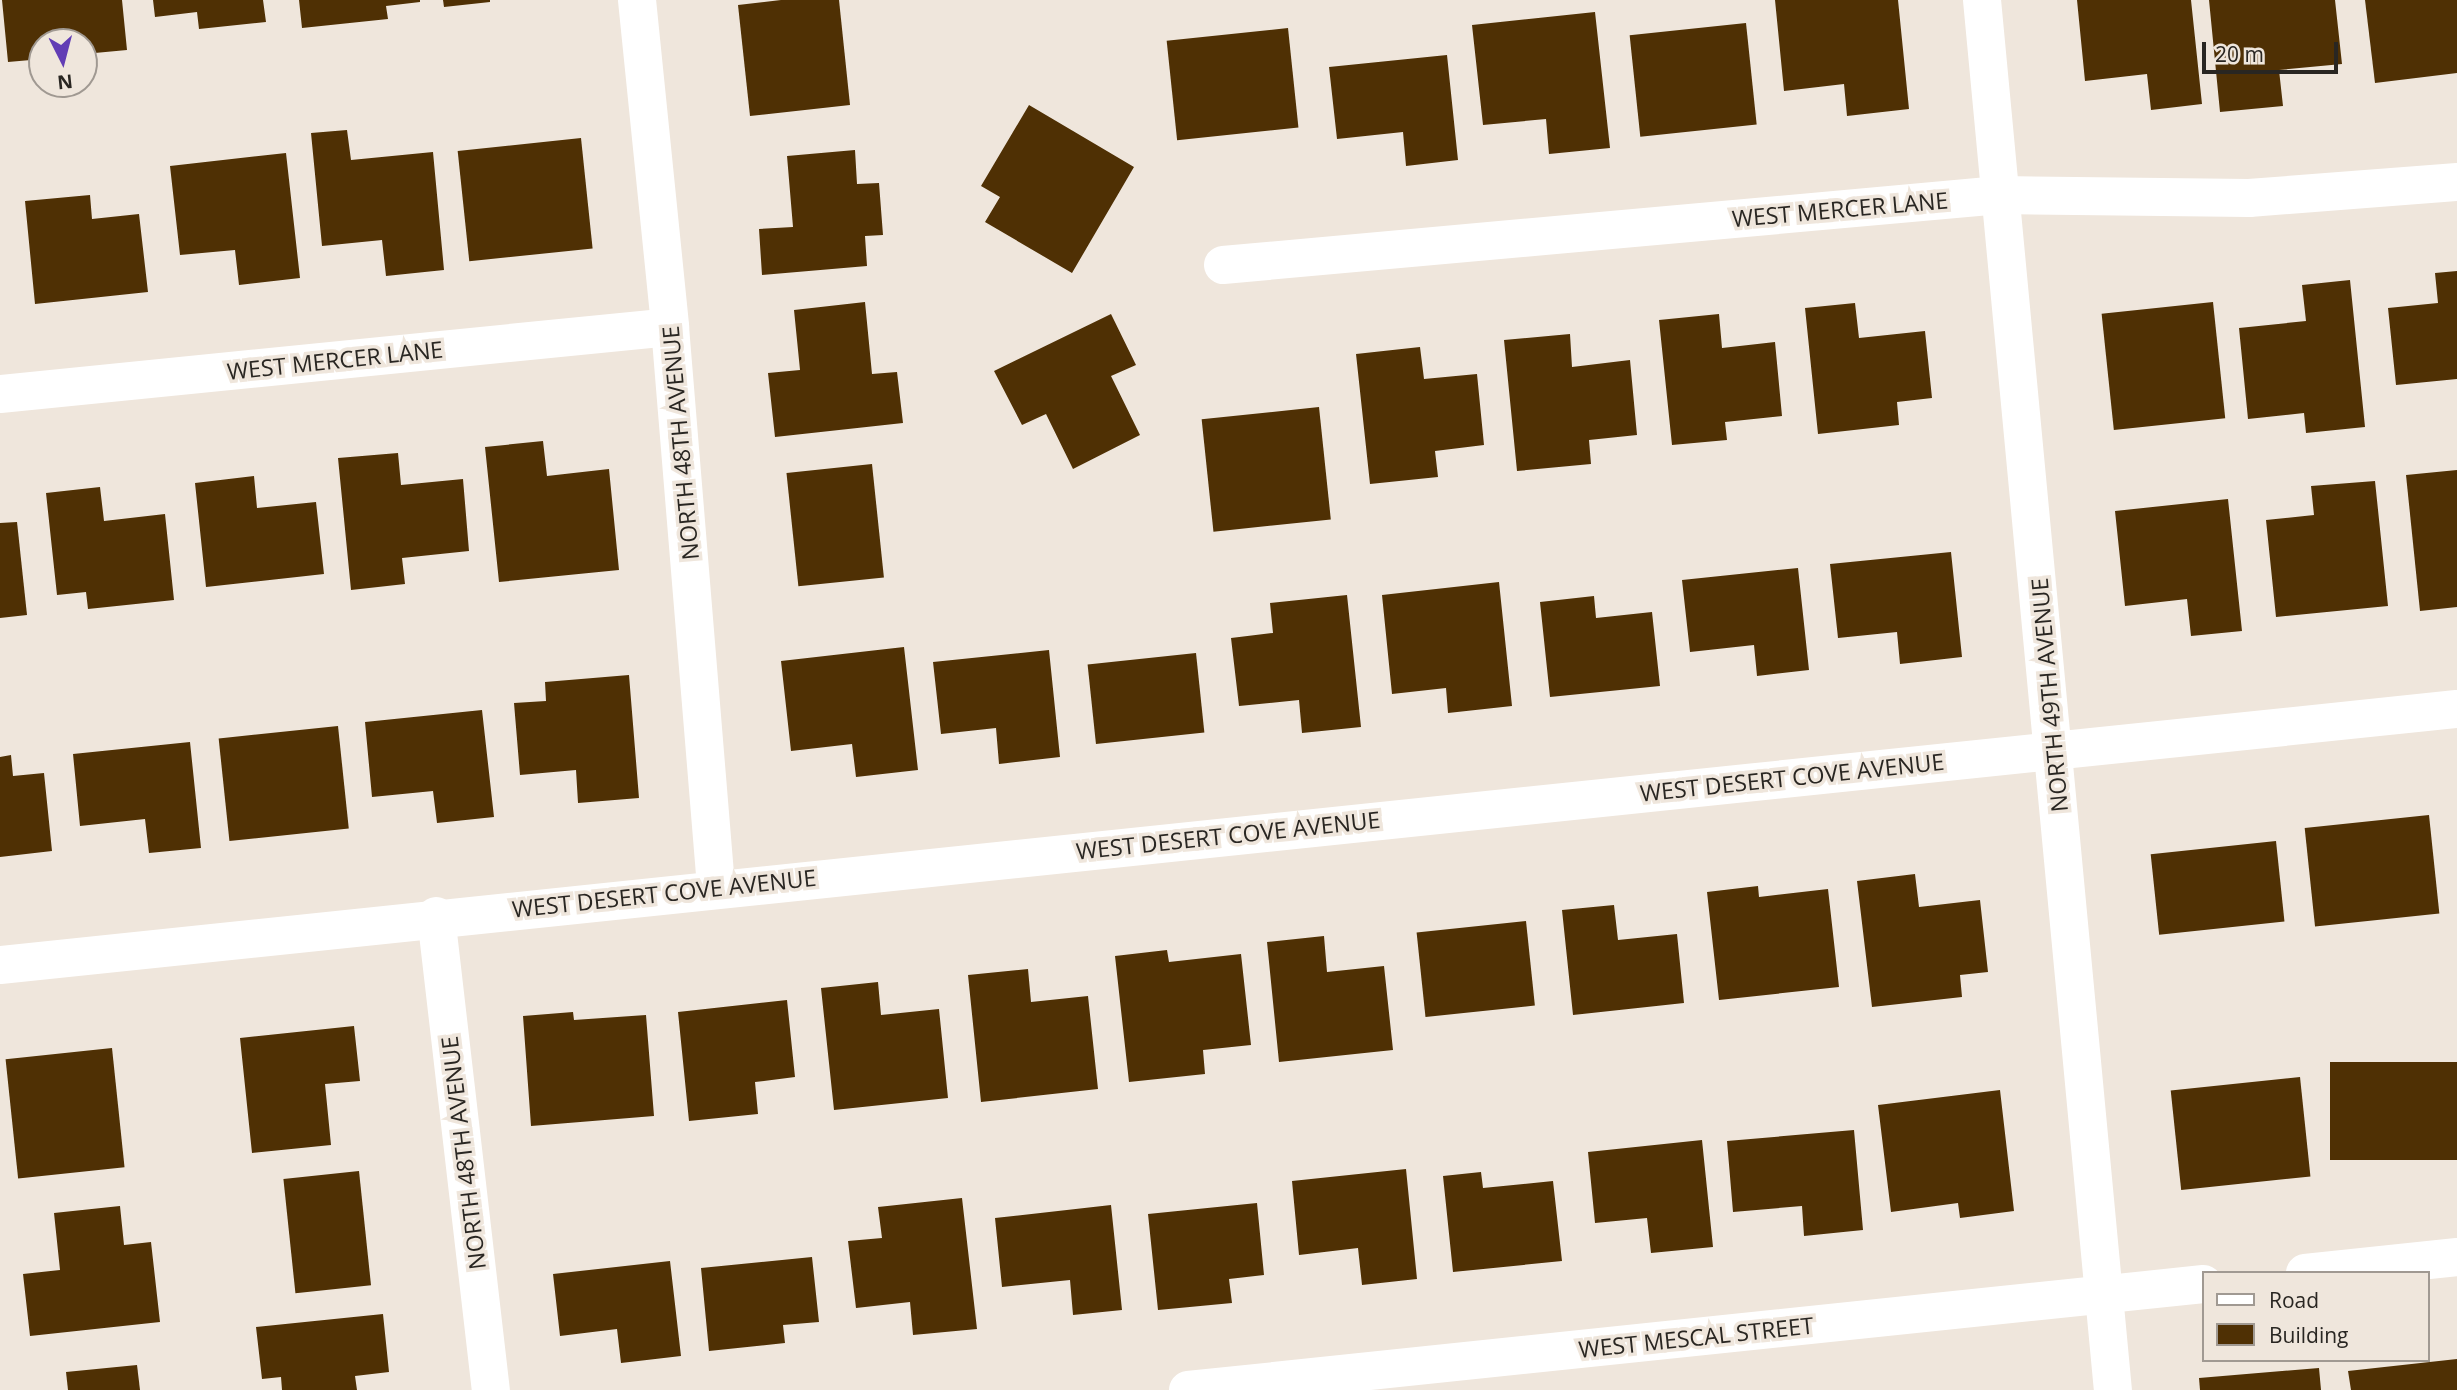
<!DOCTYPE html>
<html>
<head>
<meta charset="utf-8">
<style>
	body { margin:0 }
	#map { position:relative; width:2457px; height:1390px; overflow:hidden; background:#efe6dc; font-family:"Open Sans",sans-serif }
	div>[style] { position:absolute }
	.building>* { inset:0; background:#4f3004; transform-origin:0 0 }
	.minor>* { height:38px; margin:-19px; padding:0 19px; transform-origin:19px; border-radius:19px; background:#fff }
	span { translate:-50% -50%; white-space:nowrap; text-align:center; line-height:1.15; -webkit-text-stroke:7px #efe6dc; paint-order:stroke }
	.street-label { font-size:23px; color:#292622 }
	.legend { position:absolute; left:2202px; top:1271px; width:228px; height:91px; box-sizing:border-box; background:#efe6dc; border:2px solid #a09992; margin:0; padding:9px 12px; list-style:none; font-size:21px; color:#292622 }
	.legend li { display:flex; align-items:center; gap:14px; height:35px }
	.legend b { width:35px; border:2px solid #a09992 }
	.north { position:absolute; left:28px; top:28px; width:70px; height:70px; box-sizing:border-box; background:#efe6dc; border:2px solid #a09992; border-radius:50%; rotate:174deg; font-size:19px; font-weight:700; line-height:28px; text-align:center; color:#292622 }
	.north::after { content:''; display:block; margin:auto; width:24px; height:32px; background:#623db5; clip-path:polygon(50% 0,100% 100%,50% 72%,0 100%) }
	.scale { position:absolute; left:2202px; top:42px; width:136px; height:32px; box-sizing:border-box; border:4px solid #292622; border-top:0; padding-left:9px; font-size:21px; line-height:24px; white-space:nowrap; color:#292622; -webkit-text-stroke:5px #efe6dc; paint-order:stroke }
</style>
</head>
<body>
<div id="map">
	<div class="building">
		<i style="clip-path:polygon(2px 0,122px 0,127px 50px,84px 54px,84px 42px,42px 42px,42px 59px,8px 62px)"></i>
		<i style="clip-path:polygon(153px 0,263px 0,266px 22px,199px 29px,197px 12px,155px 17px)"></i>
		<i style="clip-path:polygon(299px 0,420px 0,420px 2px,386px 6px,388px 19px,302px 28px)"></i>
		<i style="clip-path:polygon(443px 0,490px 0,490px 2px,444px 7px)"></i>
		<i style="clip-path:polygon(781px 0,839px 0,850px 105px,750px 116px,738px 5px)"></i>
		<i style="clip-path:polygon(1775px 0,1898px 0,1909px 109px,1847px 116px,1844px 84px,1784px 91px)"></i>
		<i style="clip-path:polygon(2077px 0,2191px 0,2202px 104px,2151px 110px,2147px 74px,2085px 81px)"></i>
		<i style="clip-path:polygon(2209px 0,2335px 0,2342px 64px,2279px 70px,2283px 106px,2220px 112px)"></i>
		<i style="clip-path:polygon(2365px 0,2457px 0,2457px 73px,2375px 83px)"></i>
		<i style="clip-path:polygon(1595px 12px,1610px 148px,1549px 154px,1546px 119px,1483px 125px,1472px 25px)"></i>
		<i style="left:1746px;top:23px;width:102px;height:117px;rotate:84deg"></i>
		<i style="left:1288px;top:28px;width:100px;height:122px;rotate:84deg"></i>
		<i style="clip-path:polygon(1447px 55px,1458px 160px,1406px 166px,1403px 132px,1337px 139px,1329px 67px)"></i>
		<i style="clip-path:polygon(1029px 105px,1134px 167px,1072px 273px,985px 222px,1000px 197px,981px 186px)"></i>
		<i style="clip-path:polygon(347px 130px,351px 160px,433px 152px,444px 270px,386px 276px,382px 240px,322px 246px,311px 133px)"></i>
		<i style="left:581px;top:138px;width:111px;height:124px;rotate:84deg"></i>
		<i style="clip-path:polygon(855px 150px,857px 184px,879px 183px,883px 235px,865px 236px,867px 266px,762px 275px,759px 229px,793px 227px,787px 156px)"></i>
		<i style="clip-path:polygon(286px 153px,300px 278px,239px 285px,235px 250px,180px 255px,170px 166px)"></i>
		<i style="clip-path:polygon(90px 195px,92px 219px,139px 214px,148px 292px,35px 304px,25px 201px)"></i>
		<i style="clip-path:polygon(2457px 271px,2457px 379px,2396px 385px,2388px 308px,2438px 303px,2435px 273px)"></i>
		<i style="clip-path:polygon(2350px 280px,2365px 427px,2306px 433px,2304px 413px,2248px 419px,2239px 328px,2306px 321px,2302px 285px)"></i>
		<i style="clip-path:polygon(865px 302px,872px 374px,897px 372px,903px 423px,775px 437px,768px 373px,800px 370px,794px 310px)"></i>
		<i style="left:2213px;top:302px;width:117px;height:112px;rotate:84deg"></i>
		<i style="clip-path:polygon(1855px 303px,1859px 338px,1925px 331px,1932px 398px,1897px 402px,1899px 425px,1818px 434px,1805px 308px)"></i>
		<i style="clip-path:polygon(1111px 314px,1136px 365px,1111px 376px,1140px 435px,1073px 469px,1046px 414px,1022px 425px,994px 371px)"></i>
		<i style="clip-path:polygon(1719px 314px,1722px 348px,1775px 342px,1782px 416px,1725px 422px,1727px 440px,1672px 445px,1659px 320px)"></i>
		<i style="clip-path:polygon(1570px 334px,1572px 367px,1630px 360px,1637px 435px,1589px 440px,1591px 464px,1517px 471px,1504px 340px)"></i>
		<i style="clip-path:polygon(1420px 347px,1424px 379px,1477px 374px,1484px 445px,1435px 451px,1438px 477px,1370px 484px,1356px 354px)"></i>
		<i style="left:1319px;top:407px;width:113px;height:118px;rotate:84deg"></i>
		<i style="clip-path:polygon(543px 441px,547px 476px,609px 469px,619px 570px,499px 582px,485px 447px)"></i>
		<i style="clip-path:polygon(398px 453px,401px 485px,463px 479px,469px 551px,402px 558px,405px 584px,351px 590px,338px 458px)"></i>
		<i style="left:872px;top:464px;width:114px;height:86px;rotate:84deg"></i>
		<i style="clip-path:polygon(2457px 470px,2457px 607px,2420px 611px,2406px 475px)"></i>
		<i style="clip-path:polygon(254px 476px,257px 508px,316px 502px,324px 574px,206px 587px,195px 483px)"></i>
		<i style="clip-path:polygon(2375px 481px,2388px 606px,2276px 617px,2266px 520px,2314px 515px,2311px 486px)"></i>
		<i style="clip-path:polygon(100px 487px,104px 521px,165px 514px,174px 600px,88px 609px,86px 592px,57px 595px,46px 493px)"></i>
		<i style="clip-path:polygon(2228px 499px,2242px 631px,2191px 636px,2187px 599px,2125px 606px,2115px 511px)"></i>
		<i style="clip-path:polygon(17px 522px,27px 615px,0 618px,0 523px)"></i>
		<i style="clip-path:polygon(1951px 552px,1962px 657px,1900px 664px,1897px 632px,1838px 638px,1830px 564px)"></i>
		<i style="clip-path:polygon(1798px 568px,1809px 670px,1757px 676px,1754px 645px,1690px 652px,1682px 580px)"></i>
		<i style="clip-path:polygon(1499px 582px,1512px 706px,1448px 713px,1446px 688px,1392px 694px,1382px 595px)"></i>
		<i style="clip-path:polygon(1347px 595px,1361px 727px,1302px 733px,1299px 700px,1239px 706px,1231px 638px,1273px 633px,1270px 603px)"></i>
		<i style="clip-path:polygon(1594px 596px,1596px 618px,1652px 612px,1660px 686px,1550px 697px,1540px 602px)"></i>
		<i style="clip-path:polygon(904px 647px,918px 770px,856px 777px,852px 744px,791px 751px,781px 661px)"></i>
		<i style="clip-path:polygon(1049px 650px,1060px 757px,999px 764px,996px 728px,941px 734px,933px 662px)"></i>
		<i style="left:1196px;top:653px;width:80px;height:109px;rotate:84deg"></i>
		<i style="clip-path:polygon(629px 675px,639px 798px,578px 803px,576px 770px,520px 775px,514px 703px,546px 701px,545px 682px)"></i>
		<i style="clip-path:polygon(482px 710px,494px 817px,437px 823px,433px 791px,372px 797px,365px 722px)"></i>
		<i style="left:338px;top:726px;width:103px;height:120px;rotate:84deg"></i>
		<i style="clip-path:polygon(190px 742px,201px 848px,149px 853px,145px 819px,80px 826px,73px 754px)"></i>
		<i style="clip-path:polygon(11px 755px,13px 776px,44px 773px,52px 851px,0 857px,0 757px)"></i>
		<i style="left:2429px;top:815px;width:99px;height:125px;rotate:84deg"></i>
		<i style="left:2276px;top:841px;width:81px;height:126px;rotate:84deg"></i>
		<i style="clip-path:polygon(1915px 874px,1919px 907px,1980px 900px,1988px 972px,1960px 975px,1962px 997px,1872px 1007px,1857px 881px)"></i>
		<i style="clip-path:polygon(1758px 886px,1759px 897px,1828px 889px,1839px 987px,1719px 1000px,1707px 892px)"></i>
		<i style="clip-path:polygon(1614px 905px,1618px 940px,1677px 934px,1684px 1003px,1573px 1015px,1562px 910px)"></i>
		<i style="left:1526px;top:921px;width:85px;height:110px;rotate:84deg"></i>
		<i style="clip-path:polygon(1324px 936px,1327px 972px,1384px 966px,1393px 1050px,1279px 1062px,1267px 942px)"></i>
		<i style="clip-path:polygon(1167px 950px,1169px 962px,1241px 954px,1251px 1045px,1203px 1050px,1205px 1074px,1129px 1082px,1115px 956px)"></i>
		<i style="clip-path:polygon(1028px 969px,1031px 1002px,1088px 996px,1098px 1089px,981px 1102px,968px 975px)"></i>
		<i style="clip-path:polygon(878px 982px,881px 1015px,939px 1009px,948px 1098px,834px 1110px,821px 988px)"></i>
		<i style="clip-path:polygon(787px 1000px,795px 1077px,755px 1082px,758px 1114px,689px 1121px,678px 1012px)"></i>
		<i style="clip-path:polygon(573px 1012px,574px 1020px,646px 1015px,654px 1116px,531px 1126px,523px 1016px)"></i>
		<i style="clip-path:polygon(354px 1026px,360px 1081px,325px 1084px,331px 1145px,252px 1153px,240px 1038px)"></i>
		<i style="left:112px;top:1048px;width:120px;height:107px;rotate:84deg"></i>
		<i style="left:2457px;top:1062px;width:98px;height:127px;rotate:90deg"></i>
		<i style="left:2300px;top:1077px;width:100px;height:130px;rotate:84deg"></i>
		<i style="clip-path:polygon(2000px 1090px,2014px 1211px,1960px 1218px,1958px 1203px,1891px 1212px,1878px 1105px)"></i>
		<i style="clip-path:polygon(1854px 1130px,1863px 1230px,1804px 1236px,1802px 1206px,1733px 1212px,1727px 1141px)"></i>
		<i style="clip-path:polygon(1702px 1140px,1713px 1247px,1651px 1253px,1647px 1218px,1595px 1223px,1588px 1152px)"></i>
		<i style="clip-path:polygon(1406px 1169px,1417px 1279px,1362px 1285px,1358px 1248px,1299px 1255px,1292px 1181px)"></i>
		<i style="left:359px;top:1171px;width:115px;height:76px;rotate:84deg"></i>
		<i style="clip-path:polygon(1481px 1172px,1483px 1188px,1553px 1181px,1562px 1261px,1453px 1272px,1443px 1176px)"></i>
		<i style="clip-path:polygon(962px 1198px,977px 1329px,913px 1335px,910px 1302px,856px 1308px,848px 1241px,882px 1238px,878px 1207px)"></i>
		<i style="clip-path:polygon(1257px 1203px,1264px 1275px,1229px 1279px,1232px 1303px,1158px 1310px,1148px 1214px)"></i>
		<i style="clip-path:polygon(1111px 1205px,1122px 1310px,1073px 1315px,1070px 1280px,1002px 1287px,995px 1218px)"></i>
		<i style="clip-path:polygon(120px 1206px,124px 1245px,151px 1242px,160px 1322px,30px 1336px,23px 1274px,60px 1270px,54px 1213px)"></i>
		<i style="clip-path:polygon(812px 1257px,819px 1322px,783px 1325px,785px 1343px,709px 1351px,701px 1268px)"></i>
		<i style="clip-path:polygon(670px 1261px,681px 1356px,621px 1363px,617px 1329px,560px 1336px,553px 1274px)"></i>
		<i style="clip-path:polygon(383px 1314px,389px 1372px,355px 1376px,357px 1390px,282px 1390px,281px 1377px,262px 1379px,256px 1327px)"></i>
		<i style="clip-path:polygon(2457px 1359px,2457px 1390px,2351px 1390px,2348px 1371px)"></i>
		<i style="clip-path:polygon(137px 1365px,140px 1390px,68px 1390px,66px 1372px)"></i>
		<i style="clip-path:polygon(2319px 1368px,2321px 1390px,2200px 1390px,2199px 1378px)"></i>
	</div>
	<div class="minor">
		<i style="left:637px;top:0;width:329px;rotate:84.2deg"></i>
		<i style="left:670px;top:327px;width:562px;rotate:85.3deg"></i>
		<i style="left:1982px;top:0;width:1396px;rotate:84.62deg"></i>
		<i style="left:1223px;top:265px;width:780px;rotate:-5.15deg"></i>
		<i style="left:2000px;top:195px;width:249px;rotate:0.7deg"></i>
		<i style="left:2249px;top:198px;width:209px;rotate:-4.4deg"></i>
		<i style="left:0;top:394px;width:673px;rotate:-5.71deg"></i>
		<i style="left:436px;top:916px;width:477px;rotate:83.4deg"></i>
		<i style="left:0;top:965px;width:2470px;rotate:-5.95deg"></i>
		<i style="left:2305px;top:1273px;width:153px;rotate:-6deg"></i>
		<i style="left:1188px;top:1390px;width:1021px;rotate:-5.96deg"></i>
	</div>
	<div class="street-label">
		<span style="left:1840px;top:209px;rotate:-5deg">WEST MERCER LANE</span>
		<span style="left:335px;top:360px;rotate:-6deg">WEST MERCER LANE</span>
		<span style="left:680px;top:443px;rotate:-95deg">NORTH 48TH AVENUE</span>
		<span style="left:2049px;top:695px;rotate:-95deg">NORTH 49TH AVENUE</span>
		<span style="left:1792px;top:777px;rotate:-6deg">WEST DESERT COVE AVENUE</span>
		<span style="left:1228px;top:835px;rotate:-6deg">WEST DESERT COVE AVENUE</span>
		<span style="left:664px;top:893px;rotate:-6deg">WEST DESERT COVE AVENUE</span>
		<span style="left:463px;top:1153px;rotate:-97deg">NORTH 48TH AVENUE</span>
		<span style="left:1696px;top:1337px;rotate:-6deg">WEST MESCAL STREET</span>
	</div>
	<ul class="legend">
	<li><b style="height:9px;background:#fff"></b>Road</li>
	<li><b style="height:19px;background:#4f3004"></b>Building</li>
	</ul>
	<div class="north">N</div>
	<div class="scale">20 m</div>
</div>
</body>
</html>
